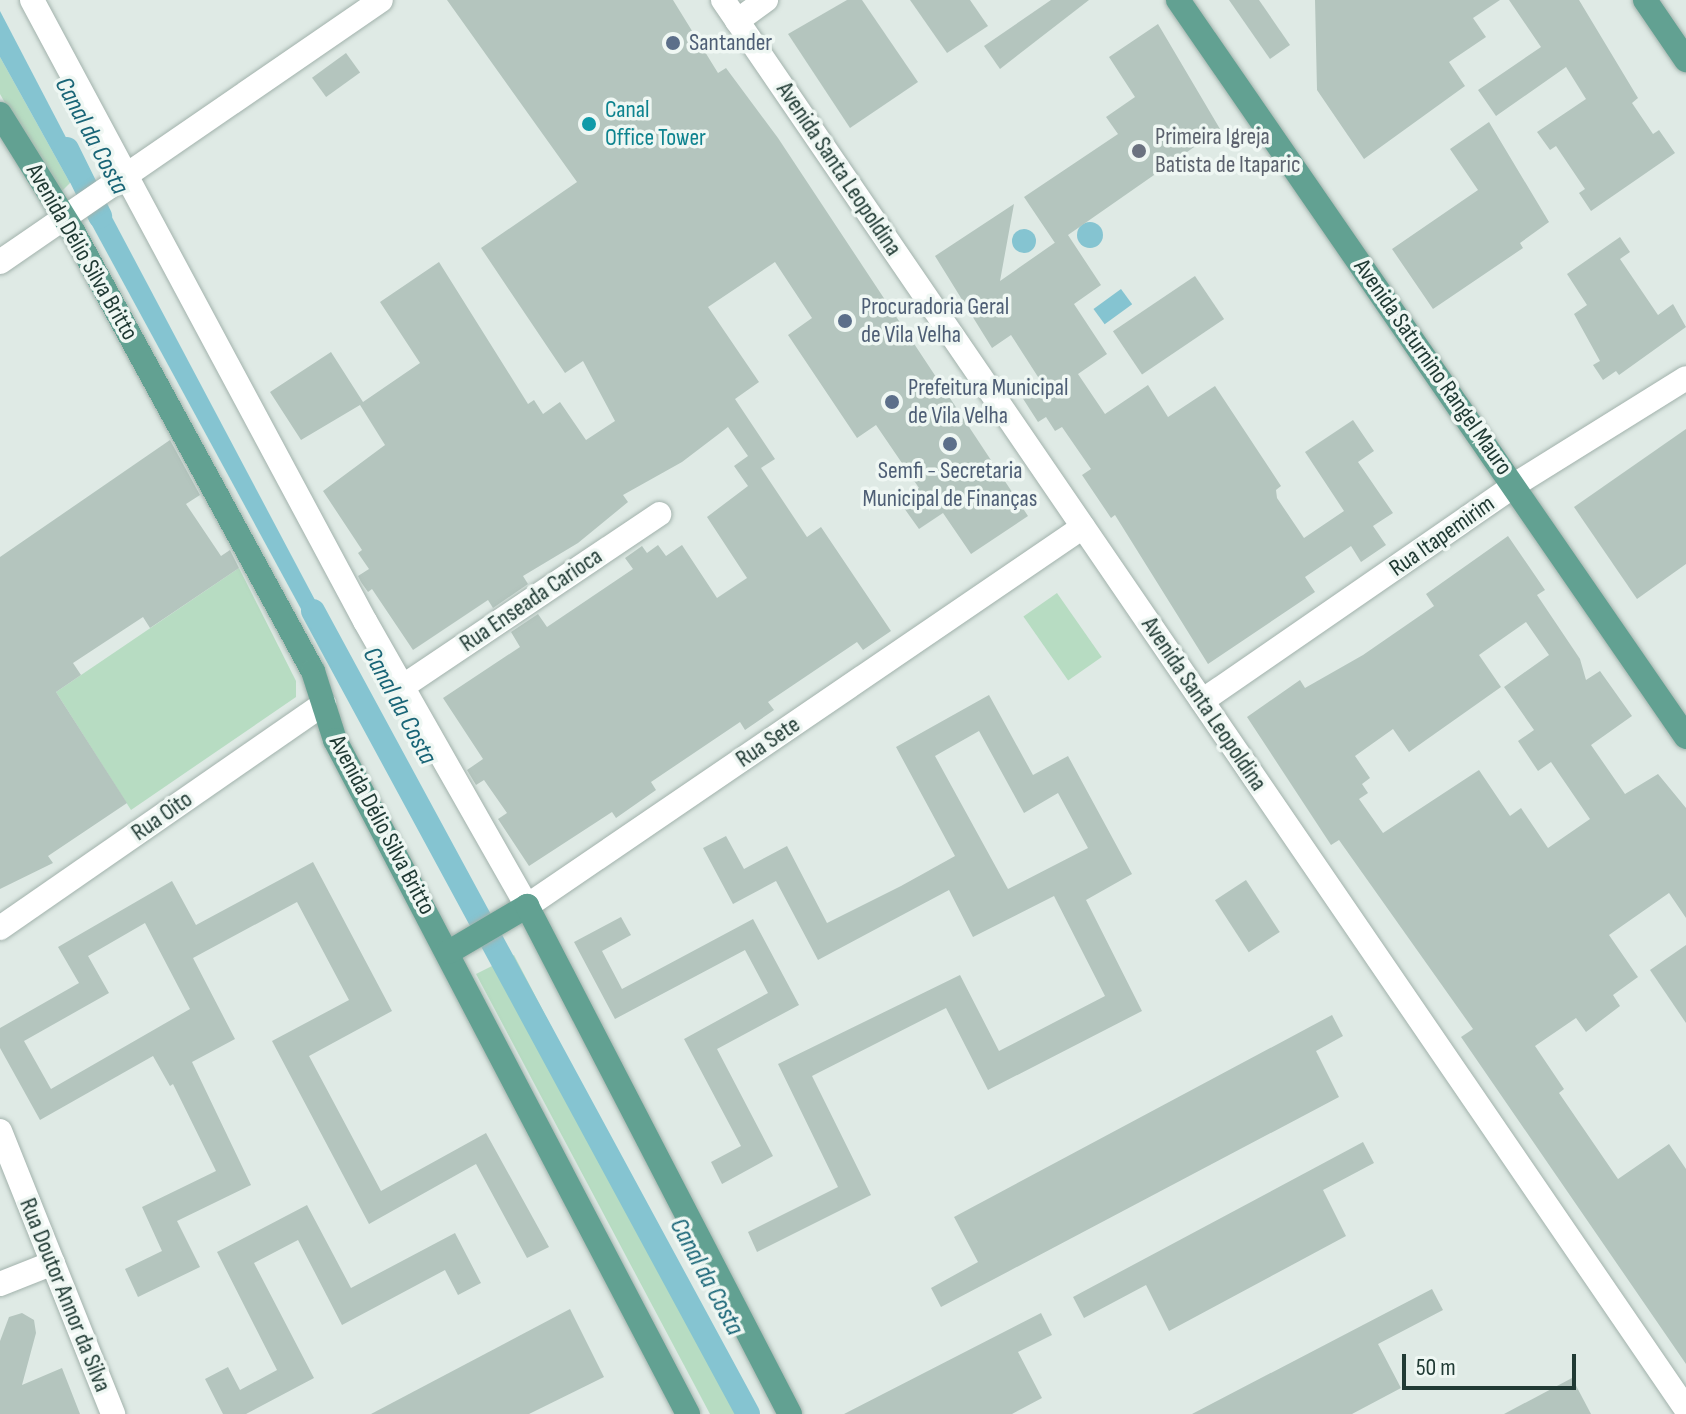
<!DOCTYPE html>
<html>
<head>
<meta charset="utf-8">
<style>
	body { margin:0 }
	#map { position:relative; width:1686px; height:1414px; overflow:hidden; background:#dfeae5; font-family:"Sofia Sans Condensed",sans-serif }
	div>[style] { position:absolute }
	.green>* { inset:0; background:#b7dcc2; transform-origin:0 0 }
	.water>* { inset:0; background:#85c4d1; transform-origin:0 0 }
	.round { border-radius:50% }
	.canal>* { height:24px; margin:-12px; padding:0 12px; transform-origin:12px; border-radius:12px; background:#85c4d1 }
	.building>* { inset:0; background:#b4c5be; transform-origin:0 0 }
	.roads { filter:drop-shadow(0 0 2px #a2b2ac) drop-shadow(0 0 2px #a2b2ac) }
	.minor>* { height:24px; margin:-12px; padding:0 12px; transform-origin:12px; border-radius:12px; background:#fff }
	.major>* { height:24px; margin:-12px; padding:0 12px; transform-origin:12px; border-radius:12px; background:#62a192 }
	.dots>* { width:22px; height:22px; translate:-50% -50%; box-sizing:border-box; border:4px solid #eff7f3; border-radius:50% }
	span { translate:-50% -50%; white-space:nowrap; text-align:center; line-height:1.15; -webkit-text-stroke:7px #eff7f3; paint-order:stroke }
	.service-label { font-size:24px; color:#4e5e75 }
	.left { translate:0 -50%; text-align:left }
	.culture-label { font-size:24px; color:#0d838f }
	.worship-label { font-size:24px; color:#5b616d }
	.street-label { font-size:24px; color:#203a34 }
	.water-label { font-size:26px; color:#196577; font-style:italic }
	.scale { position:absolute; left:1402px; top:1354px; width:174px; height:36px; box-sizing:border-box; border:4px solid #203a34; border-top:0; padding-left:10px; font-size:24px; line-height:28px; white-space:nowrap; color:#203a34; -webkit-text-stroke:6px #eff7f3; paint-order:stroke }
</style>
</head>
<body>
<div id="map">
	<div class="green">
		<i style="clip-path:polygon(0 57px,70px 183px,58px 195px,0 94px)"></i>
		<i style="clip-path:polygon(239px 568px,296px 681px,296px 697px,131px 810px,56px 692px)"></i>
		<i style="left:1057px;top:593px;width:78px;height:41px;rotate:55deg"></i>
		<i style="clip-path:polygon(514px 955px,753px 1414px,710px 1414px,476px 974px)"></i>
	</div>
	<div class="water">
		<i style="clip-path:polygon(0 11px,84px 172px,70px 183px,0 57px)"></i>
		<i style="clip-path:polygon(105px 204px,333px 634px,319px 642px,87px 216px)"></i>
		<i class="round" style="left:1077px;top:222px;width:26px;height:26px"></i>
		<i class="round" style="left:1012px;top:229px;width:24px;height:24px"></i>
		<i style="left:1121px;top:289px;width:19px;height:34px;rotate:54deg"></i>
	</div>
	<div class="canal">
		<i style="left:67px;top:149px;width:75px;rotate:63.8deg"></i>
		<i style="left:313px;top:611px;width:913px;rotate:61.55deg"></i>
	</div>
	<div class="building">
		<i style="clip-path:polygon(447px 0,673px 0,718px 73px,726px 68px,778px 138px,1028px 516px,971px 554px,943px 513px,919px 529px,899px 501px,919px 488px,876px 425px,857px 438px,788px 335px,812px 318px,775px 262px,708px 307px,759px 382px,735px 399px,775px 459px,761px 468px,807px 537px,821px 527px,891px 631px,863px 650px,857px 642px,768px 702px,774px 710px,745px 730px,740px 722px,651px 782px,656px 790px,616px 818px,612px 812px,529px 866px,498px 819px,507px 813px,484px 780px,476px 785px,467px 770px,483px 759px,443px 698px,520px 647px,511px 632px,538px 614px,547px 627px,633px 569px,625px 558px,642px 546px,647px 553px,658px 545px,666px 556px,682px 545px,717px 598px,747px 578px,707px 517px,748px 486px,734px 466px,748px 456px,728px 427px,682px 462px,623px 495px,628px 502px,578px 543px,523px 576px,528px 584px,493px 608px,488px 600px,413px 650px,372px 589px,368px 592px,361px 582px,358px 576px,369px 569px,358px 553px,362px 550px,323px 491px,385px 445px,360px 405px,301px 440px,270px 392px,331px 352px,363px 402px,420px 363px,380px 302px,439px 262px,528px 404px,534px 400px,543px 414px,560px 402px,586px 440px,615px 421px,583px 361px,565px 373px,481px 248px,577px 182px)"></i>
		<i style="clip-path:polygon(847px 0,862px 0,918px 82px,850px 128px,788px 34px)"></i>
		<i style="clip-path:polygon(910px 0,970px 0,988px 26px,947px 53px)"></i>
		<i style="clip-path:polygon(1051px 0,1089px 0,1000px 69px,984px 46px)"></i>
		<i style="clip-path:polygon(1229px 0,1259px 0,1290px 45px,1270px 59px)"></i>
		<i style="clip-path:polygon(1315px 0,1500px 0,1473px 18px,1486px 37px,1449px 62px,1465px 86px,1364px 159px,1317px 90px)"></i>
		<i style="clip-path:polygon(1509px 0,1579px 0,1638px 98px,1632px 103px,1653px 134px,1659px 130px,1675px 153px,1591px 211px,1579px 193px,1585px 189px,1556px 146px,1550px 150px,1537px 132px,1586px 99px,1566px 67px,1496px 116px,1478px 90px,1541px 47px)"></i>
		<i style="clip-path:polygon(1158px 24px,1220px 129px,1068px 235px,1101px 285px,1074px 304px,1107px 354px,1078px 374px,1105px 414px,1148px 385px,1168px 417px,1215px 386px,1281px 486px,1276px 490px,1277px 498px,1304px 538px,1344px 511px,1305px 452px,1353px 420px,1374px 451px,1358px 462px,1393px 513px,1373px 526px,1386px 545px,1361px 562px,1351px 546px,1305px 577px,1315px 592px,1208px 664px,1115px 515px,1111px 518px,1082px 475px,1091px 469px,1062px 427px,1055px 431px,1046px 417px,1038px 422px,1020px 394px,1040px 380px,1011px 335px,992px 348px,935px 256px,1014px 204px,1000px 281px,1063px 237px,1055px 243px,1024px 197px,1118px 134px,1106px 117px,1135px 97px,1109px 57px)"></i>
		<i style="left:346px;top:53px;width:24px;height:42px;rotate:54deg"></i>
		<i style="clip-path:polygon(1489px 122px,1549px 222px,1520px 243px,1523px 248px,1433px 309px,1392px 249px,1478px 190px,1450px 149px)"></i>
		<i style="clip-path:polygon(1620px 237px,1630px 252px,1620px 259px,1658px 315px,1673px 304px,1686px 327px,1619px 375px,1616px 371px,1603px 380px,1593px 365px,1600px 361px,1574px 314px,1587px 305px,1567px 274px)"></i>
		<i style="left:1195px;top:276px;width:52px;height:99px;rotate:56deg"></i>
		<i style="clip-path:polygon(1686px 429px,1686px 564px,1637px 599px,1574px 507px)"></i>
		<i style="clip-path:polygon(170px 440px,200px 495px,186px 504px,221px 556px,230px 550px,239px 568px,150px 628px,143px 617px,73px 663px,81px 675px,56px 692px,127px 803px,48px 856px,53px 863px,0 889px,0 557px)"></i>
		<i style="clip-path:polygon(evenodd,1508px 536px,1545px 590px,1537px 595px,1580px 659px,1586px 680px,1600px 671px,1632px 716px,1591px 745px,1625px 794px,1658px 774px,1686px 808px,1686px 918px,1669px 893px,1609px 935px,1638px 977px,1613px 995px,1620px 1006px,1586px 1032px,1576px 1018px,1535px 1046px,1564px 1089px,1559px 1093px,1618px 1179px,1669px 1144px,1686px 1169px,1686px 1364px,1461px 1037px,1473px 1029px,1339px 840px,1331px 845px,1247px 717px,1300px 680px,1305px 688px,1363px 655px,1434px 606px,1426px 594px,1508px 536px,1526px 622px,1549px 655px,1504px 687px,1534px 730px,1518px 741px,1538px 771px,1551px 762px,1590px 819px,1548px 848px,1521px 808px,1510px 816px,1479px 770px,1383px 833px,1359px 799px,1368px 793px,1362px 784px,1370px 778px,1355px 756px,1393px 729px,1409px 752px,1501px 687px,1479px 655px,1526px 622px)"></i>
		<i style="clip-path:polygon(evenodd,989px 695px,1033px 775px,1068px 756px,1132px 874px,1086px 900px,1142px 1011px,988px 1090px,946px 1008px,812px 1076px,871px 1195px,757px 1252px,748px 1232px,838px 1187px,778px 1064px,960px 975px,999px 1051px,1105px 996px,1054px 896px,973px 937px,949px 890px,818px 960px,776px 881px,733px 904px,703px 848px,726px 836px,744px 869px,787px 846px,827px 923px,901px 886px,955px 856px,896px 747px,989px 695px,979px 731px,1024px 813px,1058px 793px,1088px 848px,1008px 889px,935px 756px,979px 731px)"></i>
		<i style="clip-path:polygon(evenodd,313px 862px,392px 1011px,309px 1056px,381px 1191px,486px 1133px,549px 1247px,527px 1258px,476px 1164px,369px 1224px,272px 1041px,349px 1000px,297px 902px,193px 958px,235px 1039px,192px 1062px,251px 1185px,177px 1221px,200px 1267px,138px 1297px,125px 1269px,162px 1251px,142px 1207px,216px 1171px,173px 1084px,170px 1086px,153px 1056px,40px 1120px,0 1048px,0 1028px,79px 983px,58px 947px,172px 881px,196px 925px,313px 862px,145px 923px,190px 1009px,51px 1089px,24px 1041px,109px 993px,88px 956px,145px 923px)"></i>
		<i style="left:1246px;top:880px;width:62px;height:37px;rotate:57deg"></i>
		<i style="clip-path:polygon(621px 917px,631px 935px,602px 951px,622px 989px,753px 919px,799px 1005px,717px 1049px,773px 1156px,722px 1184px,711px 1162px,741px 1146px,684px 1039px,768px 993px,745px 950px,615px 1019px,574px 942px)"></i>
		<i style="clip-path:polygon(1686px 945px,1686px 1023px,1650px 970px)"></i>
		<i style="clip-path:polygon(1332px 1015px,1343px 1036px,1316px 1051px,1339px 1097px,941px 1307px,931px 1288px,978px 1262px,954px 1217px)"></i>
		<i style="clip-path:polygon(1363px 1142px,1374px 1163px,1323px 1190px,1346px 1236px,1169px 1331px,1146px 1285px,1084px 1318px,1073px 1297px)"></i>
		<i style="clip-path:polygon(307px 1205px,351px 1288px,455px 1233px,481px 1283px,458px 1295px,445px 1270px,342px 1325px,298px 1240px,254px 1263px,314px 1378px,246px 1414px,223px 1414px,205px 1379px,228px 1367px,240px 1390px,277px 1370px,217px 1252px)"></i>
		<i style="clip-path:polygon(1432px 1289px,1443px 1310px,1378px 1344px,1401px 1388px,1352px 1414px,1192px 1414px)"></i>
		<i style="clip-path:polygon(570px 1309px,604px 1377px,529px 1414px,371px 1414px)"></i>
		<i style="clip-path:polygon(22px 1313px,34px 1320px,36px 1333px,22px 1385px,62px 1368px,80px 1414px,0 1414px,0 1341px,9px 1317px)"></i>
		<i style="clip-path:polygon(1041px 1313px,1052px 1335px,1018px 1352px,1042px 1398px,1012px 1414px,844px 1414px)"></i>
		<i style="clip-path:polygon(1572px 1378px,1591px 1414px,1504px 1414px)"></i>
	</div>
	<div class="roads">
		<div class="minor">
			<i style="left:32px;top:0;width:705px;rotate:61.8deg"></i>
			<i style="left:365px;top:621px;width:328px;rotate:60.4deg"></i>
			<i style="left:527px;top:906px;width:673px;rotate:-34.28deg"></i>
			<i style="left:723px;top:0;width:1707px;rotate:55.65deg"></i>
			<i style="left:737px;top:21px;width:36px;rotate:-36deg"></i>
			<i style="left:0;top:262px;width:462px;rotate:-34.5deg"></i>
			<i style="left:402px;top:687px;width:310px;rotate:-33.9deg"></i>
			<i style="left:1202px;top:701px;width:382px;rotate:-34.6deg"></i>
			<i style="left:1516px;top:484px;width:200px;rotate:-31.9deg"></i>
			<i style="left:0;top:928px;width:394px;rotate:-34.7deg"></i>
			<i style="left:0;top:1131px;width:305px;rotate:68.2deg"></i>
			<i style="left:0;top:1284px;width:57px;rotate:-21.6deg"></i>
		</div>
		<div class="major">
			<i style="left:1178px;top:0;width:895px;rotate:55.42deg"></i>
			<i style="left:1645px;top:0;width:73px;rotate:55.7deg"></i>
			<i style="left:0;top:114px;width:140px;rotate:58.1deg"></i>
			<i style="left:74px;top:233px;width:499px;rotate:61.4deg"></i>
			<i style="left:313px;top:671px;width:72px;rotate:72.3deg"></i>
			<i style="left:335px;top:740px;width:761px;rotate:62.36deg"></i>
			<i style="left:449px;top:952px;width:91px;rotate:-30.5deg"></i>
			<i style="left:527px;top:906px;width:572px;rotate:62.63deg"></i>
		</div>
	</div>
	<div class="dots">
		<i style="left:673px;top:43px;background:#5c6f8a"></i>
		<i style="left:589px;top:124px;background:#0f9aa8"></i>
		<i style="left:1139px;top:151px;background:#6b7280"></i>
		<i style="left:845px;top:321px;background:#5c6f8a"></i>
		<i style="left:892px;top:402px;background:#5c6f8a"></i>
		<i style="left:950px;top:444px;background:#5c6f8a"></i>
	</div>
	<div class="service-label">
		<span class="left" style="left:689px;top:43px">Santander</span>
		<span class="left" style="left:861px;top:321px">Procuradoria Geral<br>de Vila Velha</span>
		<span class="left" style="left:908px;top:402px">Prefeitura Municipal<br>de Vila Velha</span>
		<span style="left:950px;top:485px">Semfi - Secretaria<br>Municipal de Finanças</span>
	</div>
	<div class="culture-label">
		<span class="left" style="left:605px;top:124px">Canal<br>Office Tower</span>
	</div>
	<div class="worship-label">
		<span class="left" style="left:1155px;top:151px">Primeira Igreja<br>Batista de Itaparic</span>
	</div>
	<div class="street-label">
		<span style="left:839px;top:169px;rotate:56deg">Avenida Santa Leopoldina</span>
		<span style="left:82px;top:252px;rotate:60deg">Avenida Délio Silva Britto</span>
		<span style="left:1433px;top:367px;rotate:55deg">Avenida Saturnino Rangel Mauro</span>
		<span style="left:1442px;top:536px;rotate:-35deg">Rua Itapemirim</span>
		<span style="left:531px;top:600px;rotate:-34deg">Rua Enseada Carioca</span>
		<span style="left:1204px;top:704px;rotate:56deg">Avenida Santa Leopoldina</span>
		<span style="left:768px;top:742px;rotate:-34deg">Rua Sete</span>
		<span style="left:162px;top:816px;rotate:-35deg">Rua Oito</span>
		<span style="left:382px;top:825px;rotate:62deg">Avenida Délio Silva Britto</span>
		<span style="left:65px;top:1295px;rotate:68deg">Rua Doutor Annor da Silva</span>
	</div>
	<div class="water-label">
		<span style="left:91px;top:136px;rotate:62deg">Canal da Costa</span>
		<span style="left:399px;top:706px;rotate:62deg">Canal da Costa</span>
		<span style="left:706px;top:1277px;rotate:62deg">Canal da Costa</span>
	</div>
	<div class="scale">50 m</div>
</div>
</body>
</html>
